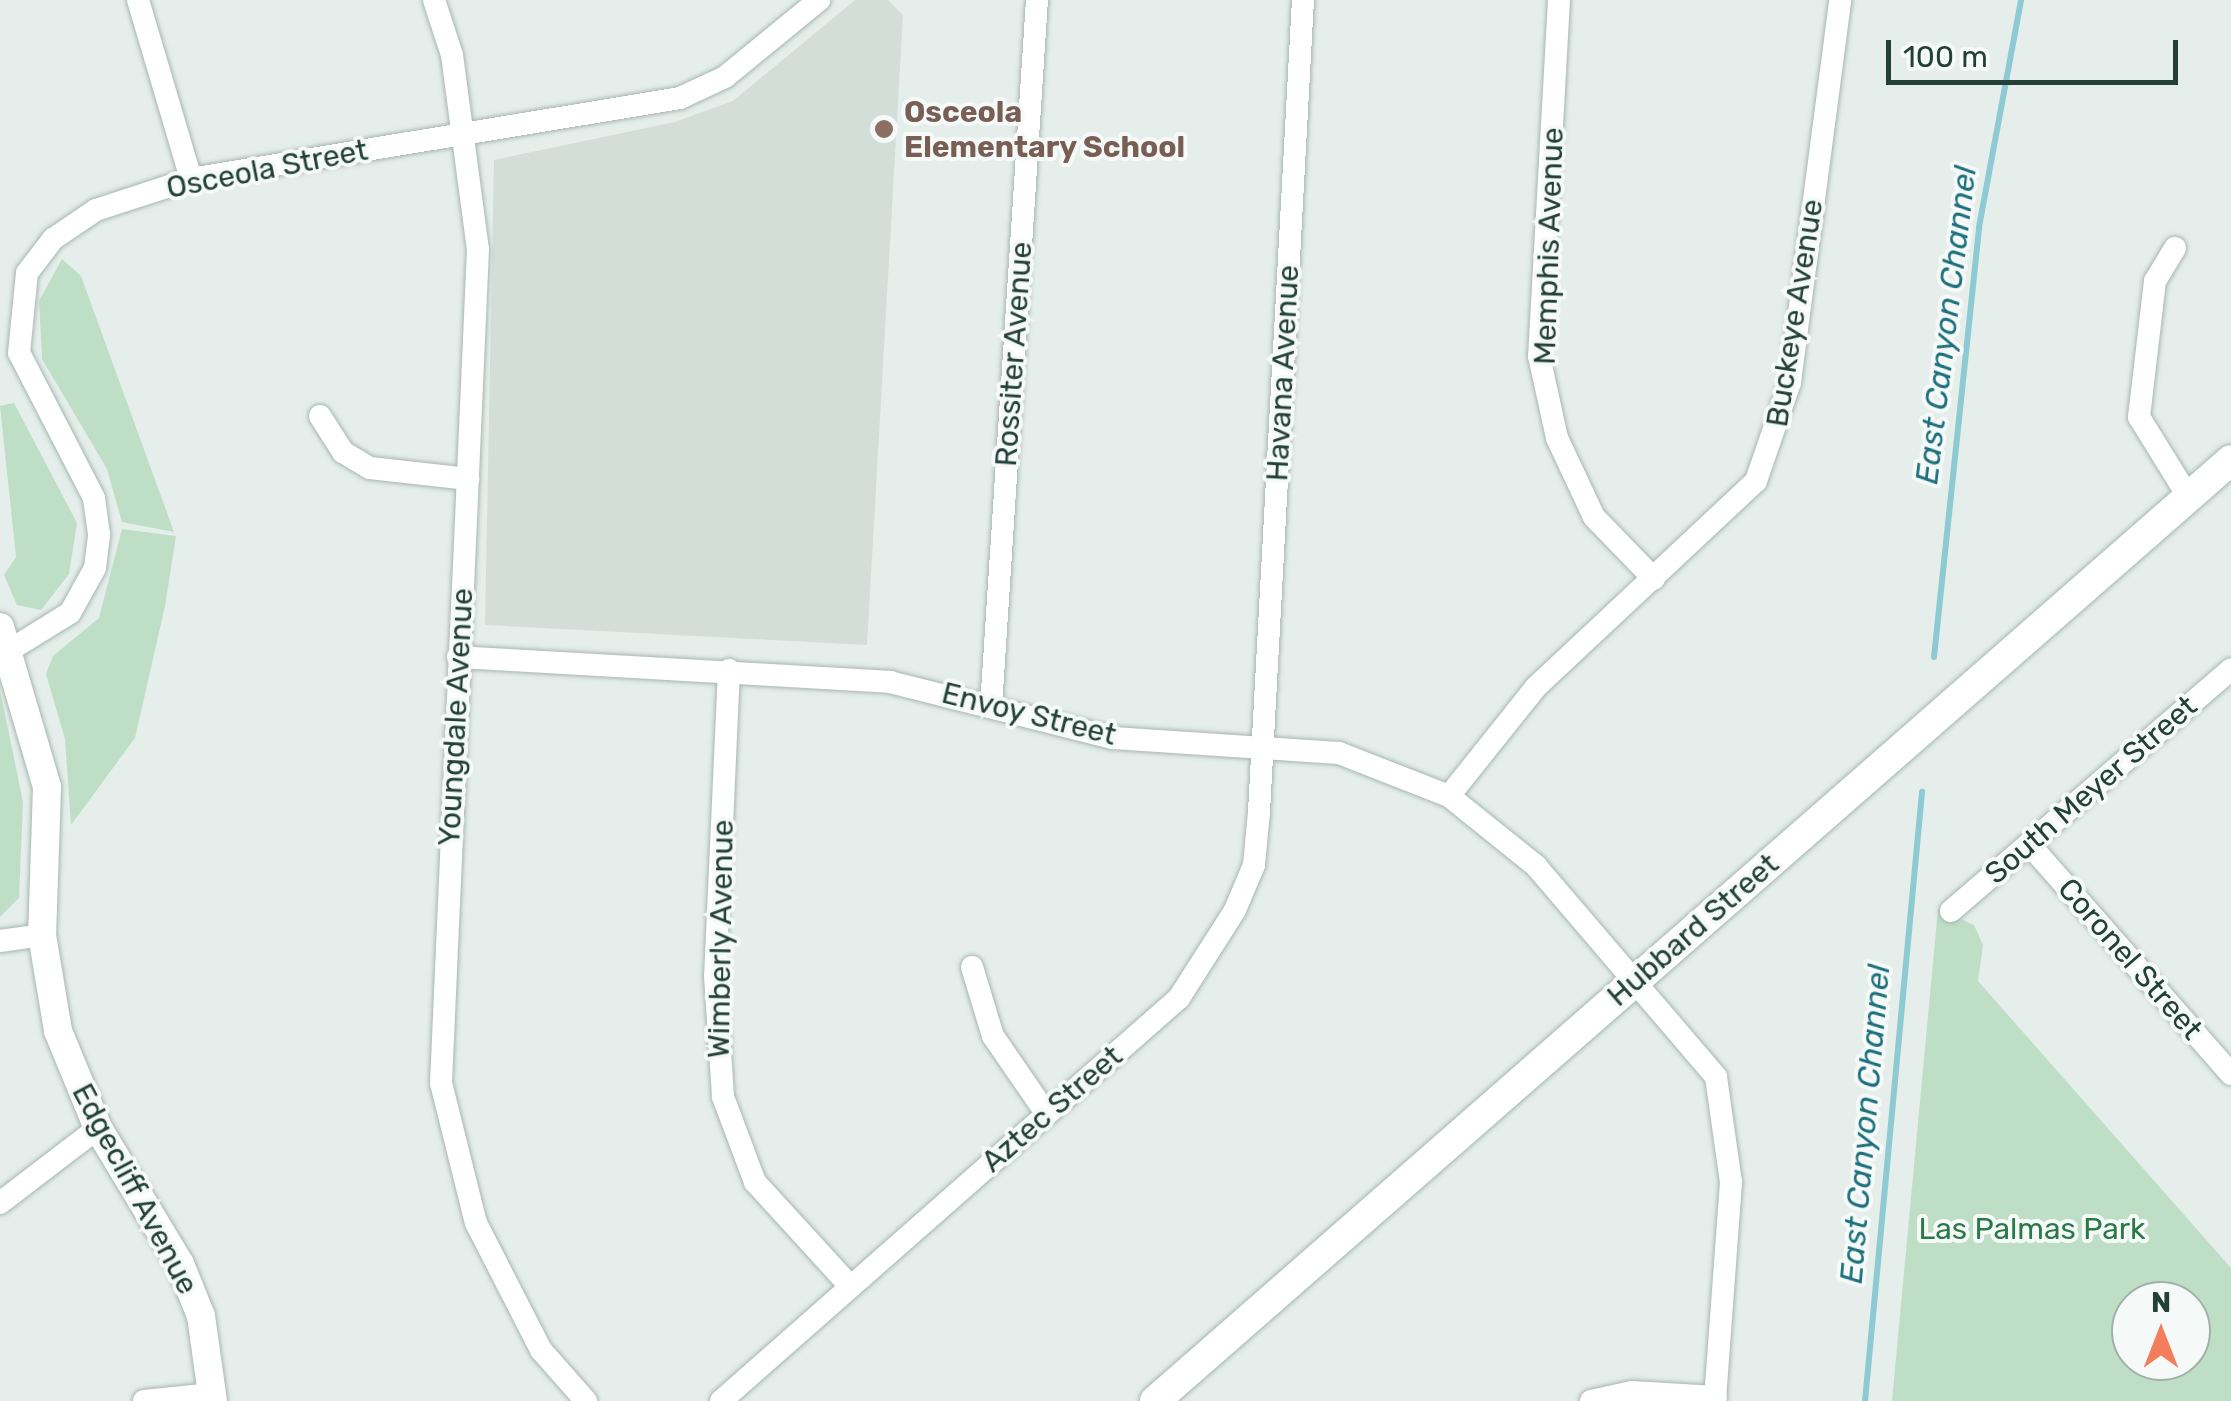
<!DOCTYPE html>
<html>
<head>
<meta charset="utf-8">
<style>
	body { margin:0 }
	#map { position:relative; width:2231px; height:1401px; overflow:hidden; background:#e5eeea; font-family:Rubik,sans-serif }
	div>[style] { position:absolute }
	.built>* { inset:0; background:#d3ded8 }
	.green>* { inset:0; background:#bedfc6 }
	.stream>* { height:6px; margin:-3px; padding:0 3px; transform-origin:3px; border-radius:3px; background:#8dcad3 }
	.roads { filter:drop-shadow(0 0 2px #a7b6b1) drop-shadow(0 0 2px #a7b6b1) }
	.minor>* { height:22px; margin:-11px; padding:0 11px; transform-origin:11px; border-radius:11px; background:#fff }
	.tertiary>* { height:28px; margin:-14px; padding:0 14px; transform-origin:14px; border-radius:14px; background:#fff }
	.secondary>* { height:30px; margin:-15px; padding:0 15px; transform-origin:15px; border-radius:15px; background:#fff }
	.dots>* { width:28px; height:28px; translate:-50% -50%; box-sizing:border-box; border:5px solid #f5faf8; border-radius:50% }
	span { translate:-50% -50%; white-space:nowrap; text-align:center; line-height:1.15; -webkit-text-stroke:8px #f5faf8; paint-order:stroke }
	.education-label { font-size:30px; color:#785e54; font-weight:700 }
	.left { translate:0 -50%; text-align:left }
	.street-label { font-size:30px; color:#234038 }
	.park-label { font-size:30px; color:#2d7848 }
	.water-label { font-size:32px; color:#1c707d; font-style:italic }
	.north { position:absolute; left:2111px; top:1281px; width:100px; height:100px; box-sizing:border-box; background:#f5faf8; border:2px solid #a1b0ab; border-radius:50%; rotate:0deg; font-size:28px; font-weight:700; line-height:40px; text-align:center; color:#234038 }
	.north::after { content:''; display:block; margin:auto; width:35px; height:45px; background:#f37e5e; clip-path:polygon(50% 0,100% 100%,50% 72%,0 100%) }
	.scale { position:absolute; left:1886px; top:40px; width:292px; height:45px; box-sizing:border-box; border:5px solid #234038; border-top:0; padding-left:12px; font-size:30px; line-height:35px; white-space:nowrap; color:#234038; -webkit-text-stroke:8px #f5faf8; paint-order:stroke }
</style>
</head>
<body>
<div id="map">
	<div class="built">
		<i style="clip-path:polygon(855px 0,888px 0,903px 15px,867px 645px,485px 625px,494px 160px,675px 122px,733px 101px)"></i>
	</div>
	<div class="green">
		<i style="clip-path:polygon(62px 259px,81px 276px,174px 532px,122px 522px,107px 469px,42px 359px,39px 301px)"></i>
		<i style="clip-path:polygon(14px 403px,77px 523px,69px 574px,41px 610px,17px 605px,4px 575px,16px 557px,0 406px)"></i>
		<i style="clip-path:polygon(122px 529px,176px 536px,165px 606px,135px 738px,71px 825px,65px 739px,46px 674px,53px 656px,99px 618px)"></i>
		<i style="clip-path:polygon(0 690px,23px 802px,19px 898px,0 917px)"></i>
		<i style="clip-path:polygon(evenodd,1938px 909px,1974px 925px,1983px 945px,1978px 981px,2231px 1268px,2231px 1401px,1892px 1401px,1938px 909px,2131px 1301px,2191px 1301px,2191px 1361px,2131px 1361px,2131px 1301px)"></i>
	</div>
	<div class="stream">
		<i style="left:1934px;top:657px;width:432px;rotate:-84deg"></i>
		<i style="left:1979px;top:227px;width:231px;rotate:-79.5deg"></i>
		<i style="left:1865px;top:1401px;width:612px;rotate:-84.65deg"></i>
	</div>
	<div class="roads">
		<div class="minor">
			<i style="left:138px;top:0;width:187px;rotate:73.5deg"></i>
			<i style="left:434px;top:0;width:58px;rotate:71.9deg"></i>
			<i style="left:452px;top:55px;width:196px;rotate:82.4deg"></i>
			<i style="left:478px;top:249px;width:835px;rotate:92.54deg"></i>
			<i style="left:441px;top:1083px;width:144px;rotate:76deg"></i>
			<i style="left:476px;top:1223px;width:143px;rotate:62.9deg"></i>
			<i style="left:541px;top:1350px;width:68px;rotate:48.6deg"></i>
			<i style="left:1559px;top:0;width:357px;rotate:93.2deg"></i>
			<i style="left:1539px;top:356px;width:84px;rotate:77.6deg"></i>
			<i style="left:1557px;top:438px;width:87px;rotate:64.9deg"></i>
			<i style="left:1594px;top:517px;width:86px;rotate:45.9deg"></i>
			<i style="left:2175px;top:248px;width:39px;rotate:121deg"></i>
			<i style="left:2155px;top:281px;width:137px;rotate:96.7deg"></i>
			<i style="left:2139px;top:417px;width:95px;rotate:58.3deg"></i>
			<i style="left:320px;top:416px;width:43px;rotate:57.4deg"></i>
			<i style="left:343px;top:452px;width:31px;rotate:31deg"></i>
			<i style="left:370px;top:468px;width:99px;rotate:6.4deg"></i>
			<i style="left:10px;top:650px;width:70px;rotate:-31.7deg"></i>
			<i style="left:70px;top:613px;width:51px;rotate:-60.9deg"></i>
			<i style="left:95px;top:568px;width:34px;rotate:-83deg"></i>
			<i style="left:99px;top:534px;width:36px;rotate:-98deg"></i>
			<i style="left:94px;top:498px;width:163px;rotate:-117.3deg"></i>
			<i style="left:19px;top:353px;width:80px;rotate:-84.3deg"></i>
			<i style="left:27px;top:273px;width:43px;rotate:-52.6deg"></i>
			<i style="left:53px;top:239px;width:52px;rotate:-34deg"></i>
			<i style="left:96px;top:210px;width:100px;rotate:-18.1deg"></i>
			<i style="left:191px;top:179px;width:496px;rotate:-9.4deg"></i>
			<i style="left:680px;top:98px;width:50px;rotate:-25deg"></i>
			<i style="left:725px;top:77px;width:122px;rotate:-39.3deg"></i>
			<i style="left:458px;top:657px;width:433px;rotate:3.3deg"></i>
			<i style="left:890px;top:682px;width:230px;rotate:14.1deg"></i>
			<i style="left:1113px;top:738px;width:226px;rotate:3.8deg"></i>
			<i style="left:1339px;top:753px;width:118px;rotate:21.4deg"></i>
			<i style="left:1449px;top:796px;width:112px;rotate:38.8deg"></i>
			<i style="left:1536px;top:866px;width:277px;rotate:49.5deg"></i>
			<i style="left:1716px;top:1077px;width:106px;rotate:81.9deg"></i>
			<i style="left:1731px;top:1182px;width:220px;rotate:94.2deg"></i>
			<i style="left:729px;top:670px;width:306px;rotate:92.6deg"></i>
			<i style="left:715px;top:976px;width:121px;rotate:86.2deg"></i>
			<i style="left:723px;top:1097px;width:91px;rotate:69.4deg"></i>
			<i style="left:755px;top:1182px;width:141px;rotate:47.6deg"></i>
			<i style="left:991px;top:707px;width:708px;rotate:-86.28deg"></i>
			<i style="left:1449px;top:796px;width:139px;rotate:-51.4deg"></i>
			<i style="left:1536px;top:687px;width:301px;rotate:-43.1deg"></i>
			<i style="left:1756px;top:481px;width:105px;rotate:-71deg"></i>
			<i style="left:1790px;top:382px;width:385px;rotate:-82.5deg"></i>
			<i style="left:2029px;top:844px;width:306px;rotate:48.7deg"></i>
			<i style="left:1951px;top:911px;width:370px;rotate:-40.8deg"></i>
			<i style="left:0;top:941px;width:42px;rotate:-8.1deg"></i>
			<i style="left:972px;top:967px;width:72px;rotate:73.1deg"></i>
			<i style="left:993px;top:1036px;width:93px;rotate:55.5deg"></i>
			<i style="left:0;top:1203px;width:123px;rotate:-37.4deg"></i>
			<i style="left:144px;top:1401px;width:69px;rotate:-5.8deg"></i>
			<i style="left:721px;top:1401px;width:610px;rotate:-41.34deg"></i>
			<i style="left:1179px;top:998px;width:104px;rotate:-57.5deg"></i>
			<i style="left:1235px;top:910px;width:49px;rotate:-67.1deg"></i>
			<i style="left:1254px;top:865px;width:53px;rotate:-84.6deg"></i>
			<i style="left:1259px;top:812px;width:813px;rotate:-86.9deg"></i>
			<i style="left:1591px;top:1401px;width:42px;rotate:-12.4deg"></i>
			<i style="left:1632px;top:1392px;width:84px;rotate:3.4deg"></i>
		</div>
		<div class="tertiary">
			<i style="left:0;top:627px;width:167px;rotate:73.6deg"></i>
			<i style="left:47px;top:787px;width:148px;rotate:91.9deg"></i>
			<i style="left:42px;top:935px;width:97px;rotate:80.5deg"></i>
			<i style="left:58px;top:1031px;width:105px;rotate:67.6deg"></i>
			<i style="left:98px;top:1128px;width:159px;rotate:58.9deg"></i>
			<i style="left:180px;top:1264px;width:56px;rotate:68deg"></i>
			<i style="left:201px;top:1316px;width:86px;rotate:82deg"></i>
		</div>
		<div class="secondary">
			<i style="left:1155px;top:1401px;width:1429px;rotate:-41.17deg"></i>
		</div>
	</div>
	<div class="dots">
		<i style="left:884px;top:129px;background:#8d6e63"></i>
	</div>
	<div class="education-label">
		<span class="left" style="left:904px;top:129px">Osceola<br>Elementary School</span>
	</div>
	<div class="street-label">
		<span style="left:267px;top:169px;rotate:-11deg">Osceola Street</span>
		<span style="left:1549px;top:246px;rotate:-88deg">Memphis Avenue</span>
		<span style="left:1795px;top:313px;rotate:-81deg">Buckeye Avenue</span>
		<span style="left:1014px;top:354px;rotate:-86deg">Rossiter Avenue</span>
		<span style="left:1283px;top:373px;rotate:-87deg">Havana Avenue</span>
		<span style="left:1029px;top:714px;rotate:14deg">Envoy Street</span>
		<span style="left:456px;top:717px;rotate:-87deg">Youngdale Avenue</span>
		<span style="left:2091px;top:790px;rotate:-41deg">South Meyer Street</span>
		<span style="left:1693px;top:930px;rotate:-41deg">Hubbard Street</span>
		<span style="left:721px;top:939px;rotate:-89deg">Wimberly Avenue</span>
		<span style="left:2130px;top:959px;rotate:49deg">Coronel Street</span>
		<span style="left:1052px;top:1109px;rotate:-41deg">Aztec Street</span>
		<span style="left:135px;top:1189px;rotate:62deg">Edgecliff Avenue</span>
	</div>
	<div class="park-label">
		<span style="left:2032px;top:1229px">Las Palmas Park</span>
	</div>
	<div class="water-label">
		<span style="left:1946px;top:325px;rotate:-83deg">East Canyon Channel</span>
		<span style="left:1865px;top:1124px;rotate:-85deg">East Canyon Channel</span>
	</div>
	<div class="north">N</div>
	<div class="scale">100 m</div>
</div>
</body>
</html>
